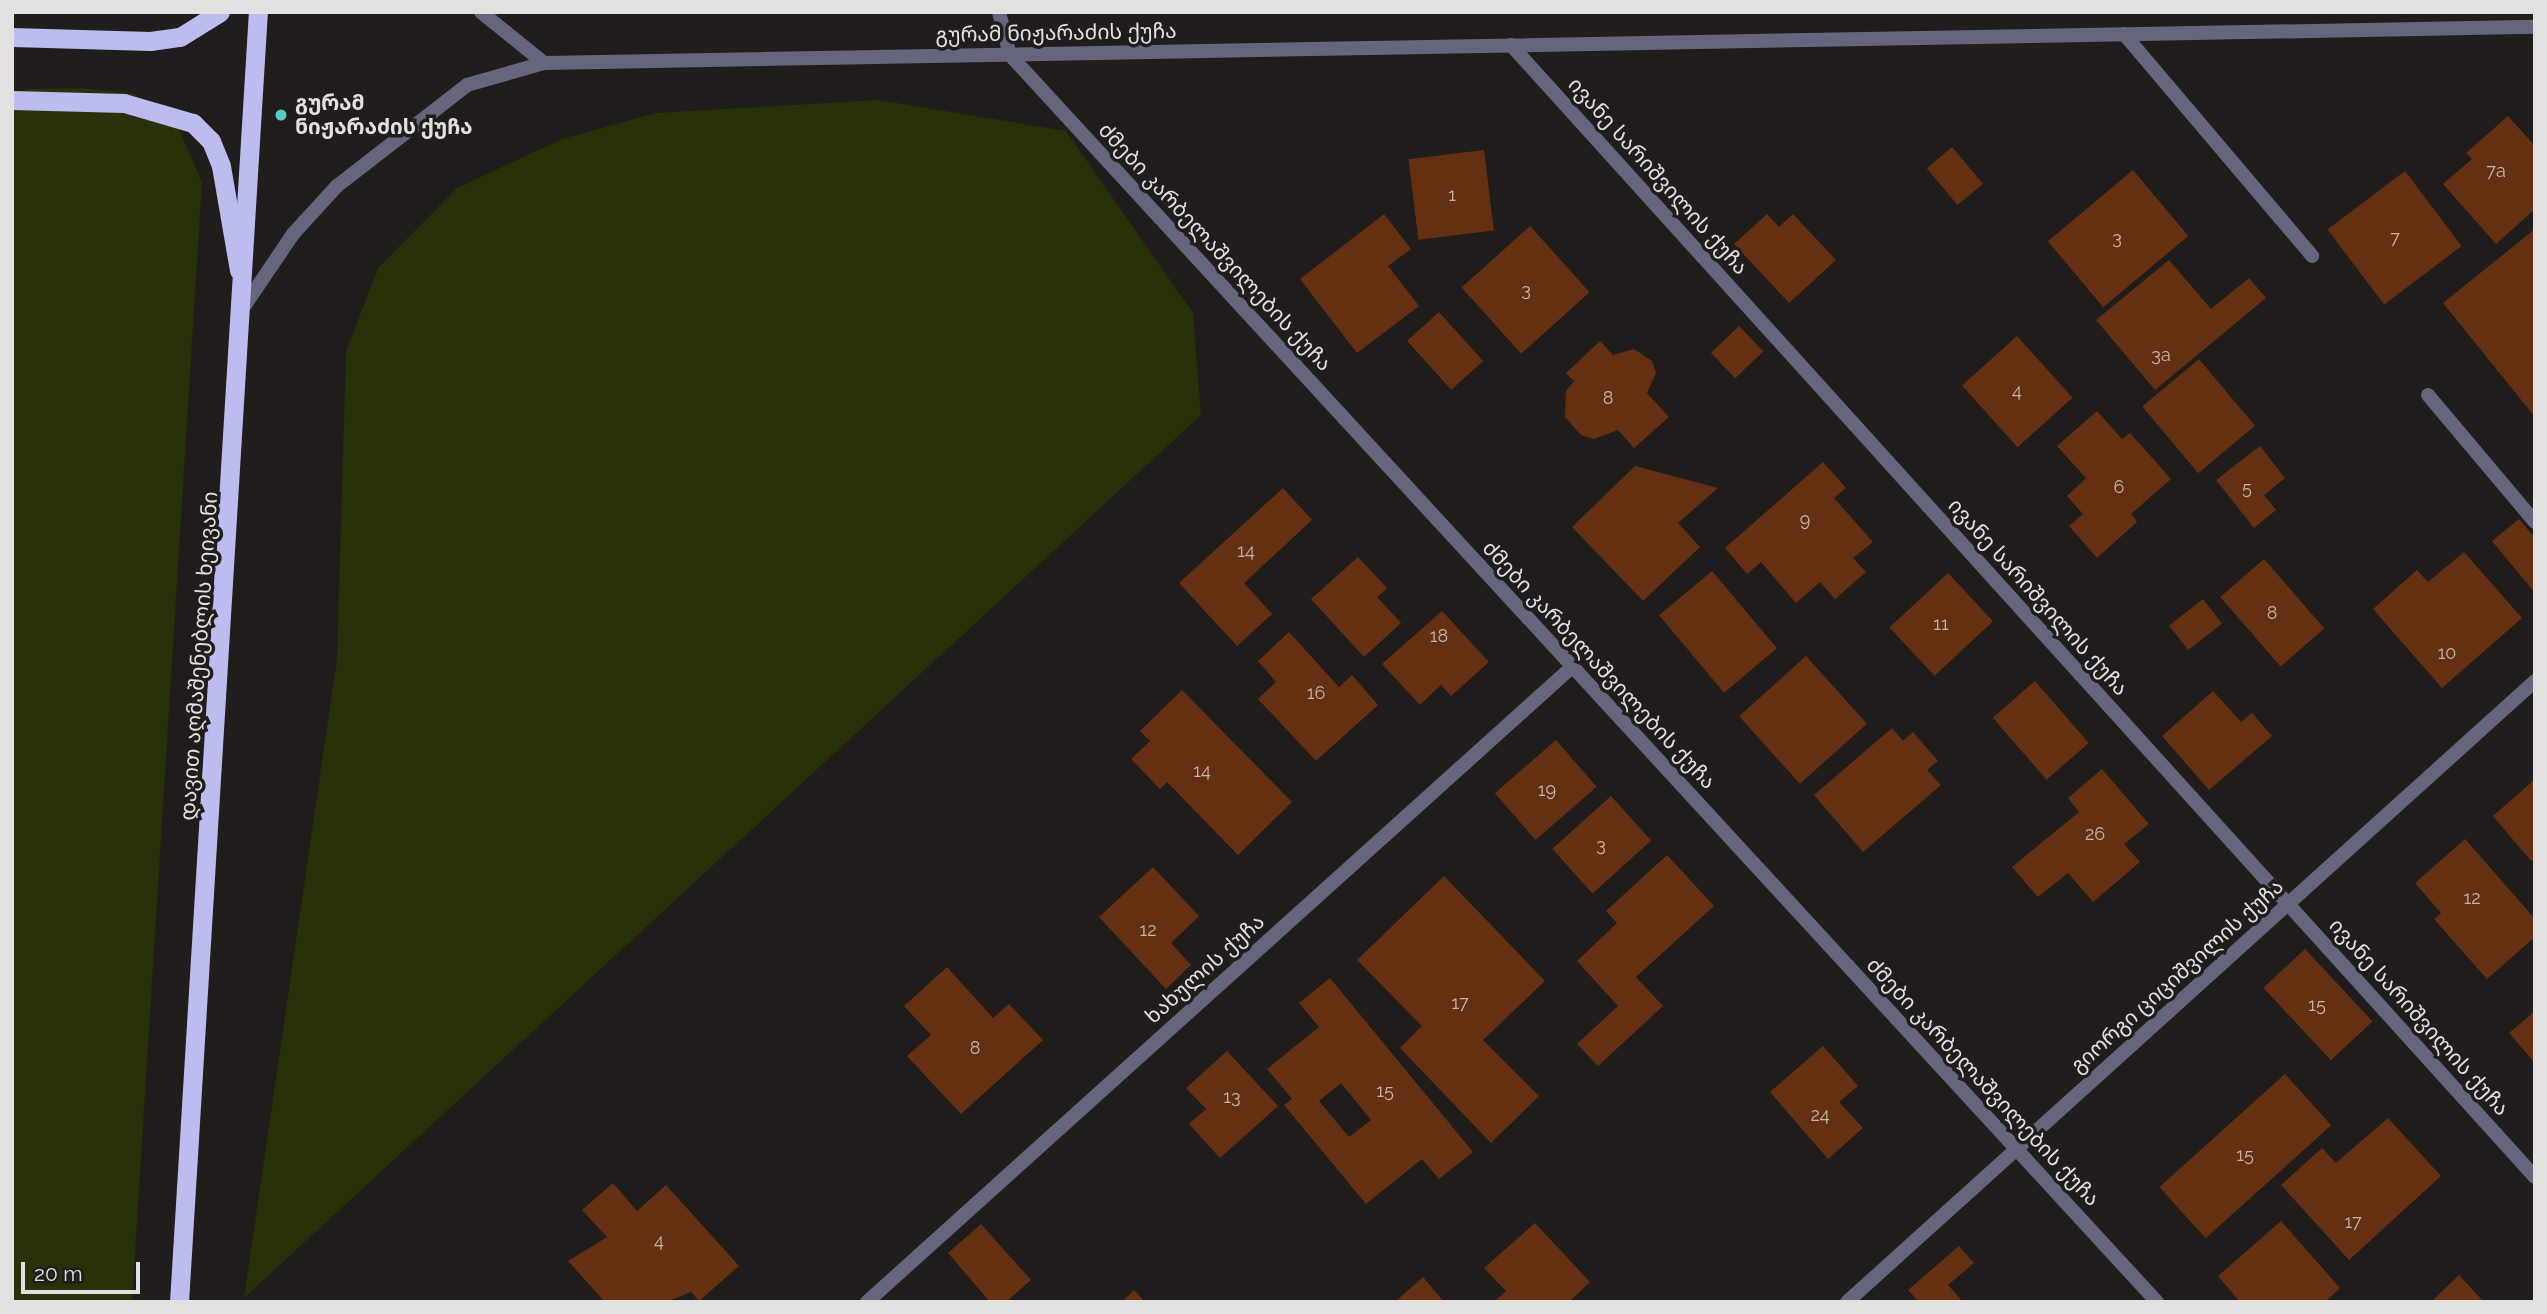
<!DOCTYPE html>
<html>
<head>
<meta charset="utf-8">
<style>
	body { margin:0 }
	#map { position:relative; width:2547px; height:1314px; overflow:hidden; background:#201d1c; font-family:Raleway,"Noto Sans Georgian",sans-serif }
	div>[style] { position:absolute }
	.green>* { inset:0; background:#293108 }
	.building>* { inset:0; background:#653012; transform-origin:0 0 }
	.service>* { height:14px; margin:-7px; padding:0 7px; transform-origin:7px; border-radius:7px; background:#65657e }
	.minor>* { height:14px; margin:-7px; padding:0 7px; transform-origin:7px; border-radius:7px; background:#65657e }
	.tertiary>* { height:14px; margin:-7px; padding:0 7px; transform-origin:7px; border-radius:7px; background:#65657e }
	.trunk>* { height:19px; margin:-9.5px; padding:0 9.5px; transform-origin:9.5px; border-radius:9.5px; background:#bdbcef }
	.dots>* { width:19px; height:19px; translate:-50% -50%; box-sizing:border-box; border:4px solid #201d1c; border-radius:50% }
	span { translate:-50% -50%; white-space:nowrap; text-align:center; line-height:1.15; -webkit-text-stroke:7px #201d1c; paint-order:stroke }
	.number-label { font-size:18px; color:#c4b5ac }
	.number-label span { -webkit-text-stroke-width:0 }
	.street-label { font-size:21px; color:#e3e1e0 }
	.poi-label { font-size:21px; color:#e3e1e0; font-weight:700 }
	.left { translate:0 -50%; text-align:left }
	.frame { position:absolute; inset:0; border:14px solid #e3e1e0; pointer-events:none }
	.scale { position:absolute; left:21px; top:1262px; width:119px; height:32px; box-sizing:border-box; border:4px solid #e3e1e0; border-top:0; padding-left:9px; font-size:21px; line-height:24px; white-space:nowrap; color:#e3e1e0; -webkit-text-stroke:5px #201d1c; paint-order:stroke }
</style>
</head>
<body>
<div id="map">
	<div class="green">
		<i style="clip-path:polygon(80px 88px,132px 93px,175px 120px,202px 182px,132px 1302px,12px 1302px,12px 96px,27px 89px)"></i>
		<i style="clip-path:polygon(879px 100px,1066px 131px,1193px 313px,1201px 415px,244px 1298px,337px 659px,346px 352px,378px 268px,457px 188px,562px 139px,656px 113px)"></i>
	</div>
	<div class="building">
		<i style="clip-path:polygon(2508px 116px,2535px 146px,2535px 209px,2496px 244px,2443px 184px,2472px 159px,2466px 153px)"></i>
		<i style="left:1952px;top:147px;width:48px;height:33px;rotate:50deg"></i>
		<i style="left:1484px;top:150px;width:81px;height:76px;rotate:83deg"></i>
		<i style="left:2133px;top:170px;width:86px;height:111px;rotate:50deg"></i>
		<i style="left:2405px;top:171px;width:94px;height:97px;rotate:53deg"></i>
		<i style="clip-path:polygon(1384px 214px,1411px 249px,1388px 266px,1419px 306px,1357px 353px,1300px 279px)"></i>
		<i style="clip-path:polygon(1767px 214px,1779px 227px,1793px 214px,1836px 260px,1789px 303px,1734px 244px)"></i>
		<i style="left:1530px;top:226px;width:89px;height:92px;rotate:48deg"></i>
		<i style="clip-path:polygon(2535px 229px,2535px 417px,2443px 303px)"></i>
		<i style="clip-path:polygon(2169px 260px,2211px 309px,2249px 278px,2266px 298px,2155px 390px,2096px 320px)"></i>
		<i style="left:1439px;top:312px;width:66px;height:43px;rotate:48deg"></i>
		<i style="left:1739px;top:326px;width:35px;height:39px;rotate:46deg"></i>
		<i style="left:2017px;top:336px;width:83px;height:74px;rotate:48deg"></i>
		<i style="clip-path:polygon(1600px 341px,1613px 355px,1634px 349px,1652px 361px,1656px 373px,1647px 393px,1669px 417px,1634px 448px,1618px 430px,1594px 439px,1581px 435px,1565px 417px,1566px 391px,1574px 381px,1566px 373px)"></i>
		<i style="left:2199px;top:359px;width:87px;height:74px;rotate:50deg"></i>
		<i style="clip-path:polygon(2097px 411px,2122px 439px,2130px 433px,2171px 479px,2131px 514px,2137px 522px,2097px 558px,2069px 526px,2083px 514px,2067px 496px,2086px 478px,2057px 446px)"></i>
		<i style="clip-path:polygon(2260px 446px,2285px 478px,2264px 495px,2276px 510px,2254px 528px,2216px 480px)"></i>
		<i style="clip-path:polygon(1823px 462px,1846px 488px,1834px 498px,1873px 542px,1853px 558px,1866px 572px,1835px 599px,1820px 582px,1796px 603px,1761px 562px,1747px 574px,1725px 548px)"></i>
		<i style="clip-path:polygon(1635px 466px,1718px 488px,1678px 523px,1700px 547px,1643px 601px,1572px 527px)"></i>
		<i style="clip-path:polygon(1283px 488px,1312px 520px,1244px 583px,1272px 614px,1237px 646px,1179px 583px)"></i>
		<i style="clip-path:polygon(2519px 519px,2535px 538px,2535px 593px,2492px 541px)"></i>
		<i style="clip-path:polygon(2464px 552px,2522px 618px,2442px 688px,2373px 609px,2417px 570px,2428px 582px)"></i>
		<i style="clip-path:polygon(1358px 557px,1387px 588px,1377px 597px,1401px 623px,1364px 657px,1311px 599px)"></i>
		<i style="left:2264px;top:559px;width:92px;height:58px;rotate:49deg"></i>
		<i style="left:1712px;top:571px;width:101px;height:69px;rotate:50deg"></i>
		<i style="left:1948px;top:573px;width:66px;height:80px;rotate:47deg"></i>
		<i style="left:2203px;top:599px;width:31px;height:43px;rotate:52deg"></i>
		<i style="clip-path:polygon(1442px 611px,1489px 662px,1451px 696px,1441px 685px,1420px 705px,1382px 664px)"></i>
		<i style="clip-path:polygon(1289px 632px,1339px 687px,1352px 675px,1378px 705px,1316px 761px,1258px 699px,1276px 682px,1258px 661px)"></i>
		<i style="left:1806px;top:656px;width:91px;height:90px;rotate:48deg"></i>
		<i style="left:2035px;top:681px;width:82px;height:56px;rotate:49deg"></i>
		<i style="clip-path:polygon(1182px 690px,1292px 802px,1238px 855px,1167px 782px,1160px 789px,1131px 759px,1150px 741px,1140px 731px)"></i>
		<i style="clip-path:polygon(2213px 691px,2241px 722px,2252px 713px,2272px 736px,2209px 790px,2162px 736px)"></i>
		<i style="clip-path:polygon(1892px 728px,1903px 741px,1913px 732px,1938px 761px,1927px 770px,1941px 785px,1863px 852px,1814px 795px)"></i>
		<i style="left:1556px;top:740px;width:62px;height:81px;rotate:49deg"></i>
		<i style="clip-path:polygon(2102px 769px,2149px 824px,2124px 844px,2140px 862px,2093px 902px,2068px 873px,2038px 897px,2012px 867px,2079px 812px,2068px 798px)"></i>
		<i style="clip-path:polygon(2535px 779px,2535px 858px,2531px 861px,2493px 816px)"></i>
		<i style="left:1611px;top:796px;width:60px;height:79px;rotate:48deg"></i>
		<i style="clip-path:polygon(2465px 839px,2535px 919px,2535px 937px,2487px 979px,2434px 919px,2441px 913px,2415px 883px)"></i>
		<i style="clip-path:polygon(1667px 855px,1714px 906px,1636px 977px,1663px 1006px,1598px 1066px,1577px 1044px,1618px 1006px,1577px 961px,1617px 923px,1606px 911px)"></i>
		<i style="clip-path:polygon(1153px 867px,1199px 916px,1171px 943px,1191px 965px,1166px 989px,1099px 917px)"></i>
		<i style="clip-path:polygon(1444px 876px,1545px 981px,1483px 1040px,1539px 1096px,1491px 1143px,1400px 1048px,1422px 1026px,1357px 960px)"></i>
		<i style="left:2305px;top:949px;width:99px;height:57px;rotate:47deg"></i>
		<i style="clip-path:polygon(947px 967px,993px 1018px,1009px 1004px,1043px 1040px,961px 1114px,907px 1056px,931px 1035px,904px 1006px)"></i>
		<i style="clip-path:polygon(evenodd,1330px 978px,1473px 1152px,1439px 1179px,1422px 1159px,1366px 1204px,1284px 1105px,1292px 1099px,1267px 1069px,1319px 1027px,1299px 1003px,1330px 978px,1341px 1083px,1371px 1120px,1349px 1137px,1319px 1101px,1341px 1083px)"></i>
		<i style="clip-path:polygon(2535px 1011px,2535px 1063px,2509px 1033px)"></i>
		<i style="clip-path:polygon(1823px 1046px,1858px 1086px,1839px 1102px,1863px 1128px,1828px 1159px,1770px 1092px)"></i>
		<i style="clip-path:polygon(1227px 1051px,1278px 1106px,1220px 1158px,1189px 1124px,1206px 1109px,1186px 1088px)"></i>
		<i style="left:2285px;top:1074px;width:69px;height:169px;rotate:48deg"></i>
		<i style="clip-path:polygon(2388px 1118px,2441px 1176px,2349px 1260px,2281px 1185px,2322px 1148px,2336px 1163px)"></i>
		<i style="clip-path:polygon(613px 1183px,637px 1211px,666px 1185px,739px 1266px,699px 1301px,691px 1292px,666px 1302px,605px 1302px,568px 1261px,607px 1237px,582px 1210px)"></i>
		<i style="clip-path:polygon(2281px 1221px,2340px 1288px,2325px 1302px,2240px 1302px,2218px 1276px)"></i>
		<i style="clip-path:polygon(1535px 1223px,1590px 1282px,1569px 1302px,1494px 1302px,1506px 1291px,1484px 1268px)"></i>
		<i style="clip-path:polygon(981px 1224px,1031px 1280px,1006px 1302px,990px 1302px,948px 1253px)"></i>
		<i style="clip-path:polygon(1959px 1246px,1974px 1263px,1948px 1285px,1963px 1302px,1919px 1302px,1908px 1290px)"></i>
		<i style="clip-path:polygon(2459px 1275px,2484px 1302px,2431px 1302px)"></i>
		<i style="clip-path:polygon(1423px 1277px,1444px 1302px,1395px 1302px)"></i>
		<i style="clip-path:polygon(1134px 1290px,1145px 1302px,1122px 1302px)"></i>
	</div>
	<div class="service">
		<i style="left:2124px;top:34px;width:291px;rotate:49.7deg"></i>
	</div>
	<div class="minor">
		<i style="left:999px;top:12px;width:44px;rotate:75.7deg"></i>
		<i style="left:1010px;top:55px;width:1694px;rotate:47.39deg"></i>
		<i style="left:1511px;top:45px;width:1526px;rotate:47.87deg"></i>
		<i style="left:2428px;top:395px;width:166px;rotate:49.9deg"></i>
		<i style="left:867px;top:1302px;width:949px;rotate:-42.01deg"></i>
		<i style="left:1847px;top:1302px;width:927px;rotate:-42.07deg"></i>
	</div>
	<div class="tertiary">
		<i style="left:481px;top:12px;width:81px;rotate:39deg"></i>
		<i style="left:245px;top:305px;width:86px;rotate:-55.9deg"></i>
		<i style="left:293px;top:234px;width:65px;rotate:-47.5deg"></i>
		<i style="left:337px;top:186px;width:165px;rotate:-37.8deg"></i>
		<i style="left:467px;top:85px;width:80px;rotate:-15.9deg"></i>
		<i style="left:544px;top:63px;width:1991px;rotate:-1.04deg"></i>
	</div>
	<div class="trunk">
		<i style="left:12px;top:37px;width:138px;rotate:1.7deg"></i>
		<i style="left:150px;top:41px;width:30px;rotate:-8deg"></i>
		<i style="left:180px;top:37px;width:47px;rotate:-32deg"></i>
		<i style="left:12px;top:100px;width:112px;rotate:1.5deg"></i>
		<i style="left:124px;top:103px;width:72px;rotate:16.2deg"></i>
		<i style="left:193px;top:123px;width:25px;rotate:45deg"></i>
		<i style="left:211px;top:141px;width:27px;rotate:68deg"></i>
		<i style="left:221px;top:166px;width:106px;rotate:80.2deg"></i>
		<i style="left:179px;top:1302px;width:1292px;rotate:-86.5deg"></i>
	</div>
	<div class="dots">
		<i style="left:281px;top:115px;background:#56cec3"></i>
	</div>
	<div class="number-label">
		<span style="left:2496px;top:171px">7a</span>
		<span style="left:1452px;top:195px">1</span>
		<span style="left:2117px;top:238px">3</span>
		<span style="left:2395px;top:238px">7</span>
		<span style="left:1526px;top:290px">3</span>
		<span style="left:2161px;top:355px">3a</span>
		<span style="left:2017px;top:391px">4</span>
		<span style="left:1608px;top:398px">8</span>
		<span style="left:2119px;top:487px">6</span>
		<span style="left:2247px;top:488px">5</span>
		<span style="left:1805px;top:520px">9</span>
		<span style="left:1246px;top:551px">14</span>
		<span style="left:2272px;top:613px">8</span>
		<span style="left:1941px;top:624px">11</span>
		<span style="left:1439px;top:636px">18</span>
		<span style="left:2447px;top:653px">10</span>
		<span style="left:1316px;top:693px">16</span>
		<span style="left:1202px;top:771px">14</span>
		<span style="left:1547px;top:790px">19</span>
		<span style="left:2095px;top:834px">26</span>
		<span style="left:1601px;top:845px">3</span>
		<span style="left:2472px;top:898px">12</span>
		<span style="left:1148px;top:930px">12</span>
		<span style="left:1460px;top:1003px">17</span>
		<span style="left:2317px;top:1005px">15</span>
		<span style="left:975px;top:1048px">8</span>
		<span style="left:1385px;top:1091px">15</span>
		<span style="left:1232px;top:1097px">13</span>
		<span style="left:1820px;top:1115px">24</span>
		<span style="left:2245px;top:1155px">15</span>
		<span style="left:2353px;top:1222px">17</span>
		<span style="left:659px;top:1241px">4</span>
	</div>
	<div class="street-label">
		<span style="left:1056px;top:33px;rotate:-1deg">გურამ ნიჟარაძის ქუჩა</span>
		<span style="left:1658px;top:176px;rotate:48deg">ივანე სარიშვილის ქუჩა</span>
		<span style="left:1215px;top:247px;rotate:47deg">ძმები კარბელაშვილების ქუჩა</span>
		<span style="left:2038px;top:597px;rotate:48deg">ივანე სარიშვილის ქუჩა</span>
		<span style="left:199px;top:656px;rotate:-86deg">დავით აღმაშენებლის ხეივანი</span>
		<span style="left:1599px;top:665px;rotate:47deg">ძმები კარბელაშვილების ქუჩა</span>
		<span style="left:1205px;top:969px;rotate:-42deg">ხახულის ქუჩა</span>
		<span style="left:2177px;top:976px;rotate:-42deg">გიორგი ციციშვილის ქუჩა</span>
		<span style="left:2419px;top:1017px;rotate:48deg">ივანე სარიშვილის ქუჩა</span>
		<span style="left:1983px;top:1082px;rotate:47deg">ძმები კარბელაშვილების ქუჩა</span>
	</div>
	<div class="poi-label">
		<span class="left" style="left:295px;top:115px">გურამ<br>ნიჟარაძის ქუჩა</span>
	</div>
	<div class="frame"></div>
	<div class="scale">20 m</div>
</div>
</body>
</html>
